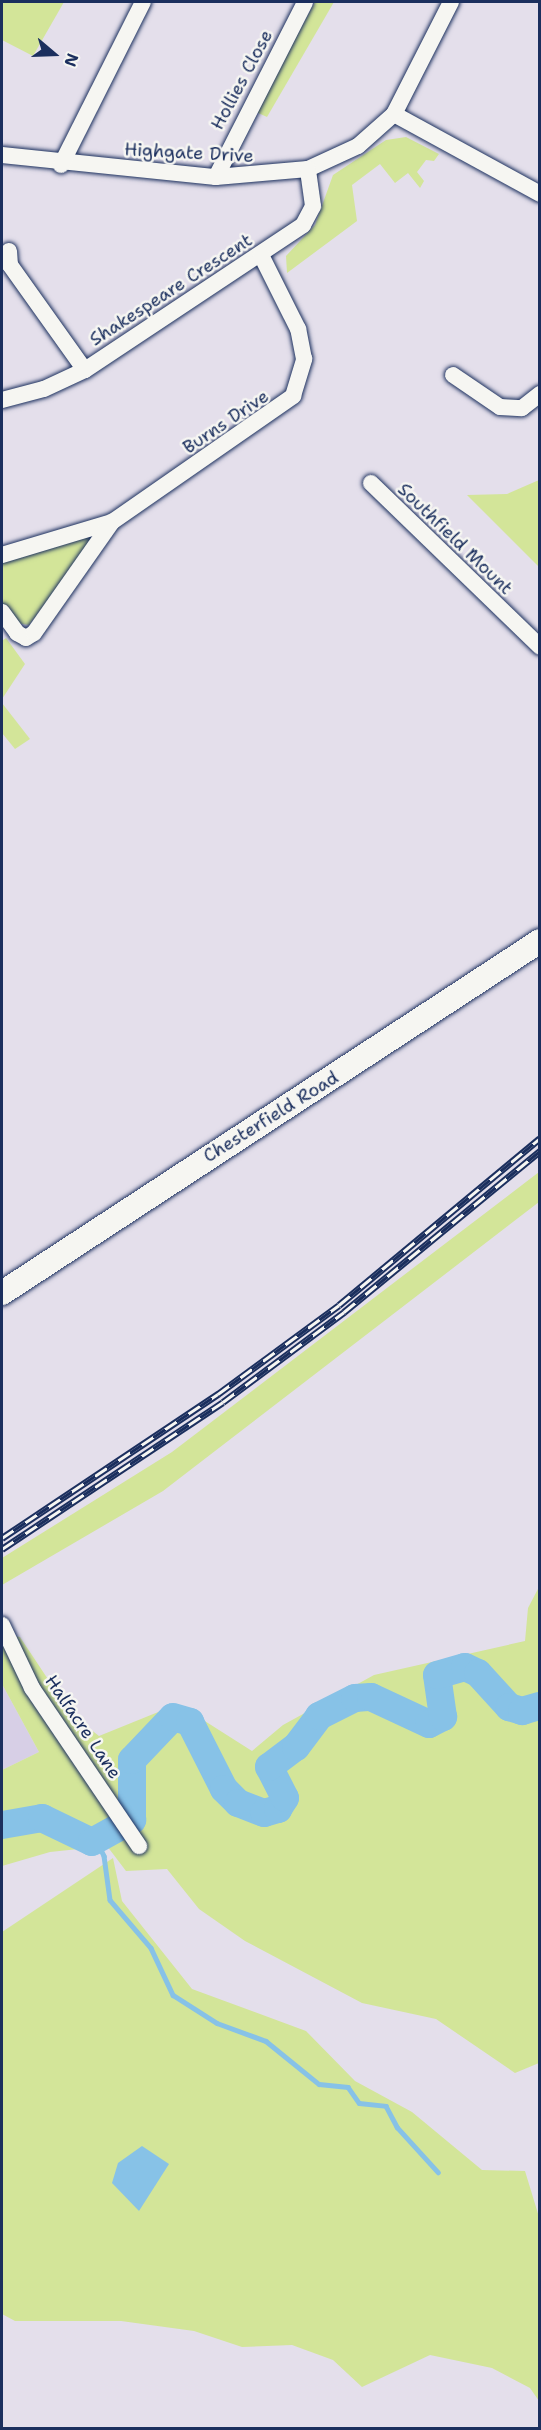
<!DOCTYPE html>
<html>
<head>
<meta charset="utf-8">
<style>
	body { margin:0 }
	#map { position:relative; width:541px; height:2430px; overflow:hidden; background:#e4dfeb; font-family:"Shantell Sans",sans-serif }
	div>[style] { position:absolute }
	.built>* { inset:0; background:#d7cfe6 }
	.green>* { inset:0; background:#d3e599 }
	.water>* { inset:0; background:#87c2e7 }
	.stream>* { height:4.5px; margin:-2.25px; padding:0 2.25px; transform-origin:2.25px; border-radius:2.25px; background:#87c2e7 }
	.river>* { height:28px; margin:-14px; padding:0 14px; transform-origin:14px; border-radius:14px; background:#87c2e7 }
	.roads { filter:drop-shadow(0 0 2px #1b2f5e) drop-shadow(0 0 2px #1b2f5e) }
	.street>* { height:16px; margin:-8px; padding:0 8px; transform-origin:8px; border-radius:8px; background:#f6f6f2 }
	.secondary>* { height:24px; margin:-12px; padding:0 12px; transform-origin:12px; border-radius:12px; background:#f6f6f2 }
	.rail>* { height:7px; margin-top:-3.5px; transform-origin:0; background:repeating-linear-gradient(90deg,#f6f6f2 0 14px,#1b2f5e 0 28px); box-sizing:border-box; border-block:2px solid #1b2f5e }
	span { translate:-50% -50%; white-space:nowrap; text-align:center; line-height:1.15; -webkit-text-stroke:5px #f6f6f2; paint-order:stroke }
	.street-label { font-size:18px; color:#1b2f5e }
	.frame { position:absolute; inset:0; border:3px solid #1b2f5e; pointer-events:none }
	.north { position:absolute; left:24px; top:24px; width:60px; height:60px; -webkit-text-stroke:4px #f6f6f2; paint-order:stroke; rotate:109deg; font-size:16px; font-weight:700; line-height:24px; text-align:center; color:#1b2f5e }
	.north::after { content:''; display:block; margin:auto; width:21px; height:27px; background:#1b2f5e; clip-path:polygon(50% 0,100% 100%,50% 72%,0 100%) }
</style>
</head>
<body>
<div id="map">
	<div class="built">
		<i style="clip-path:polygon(2px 1684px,39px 1752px,2px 1770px)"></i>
	</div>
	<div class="green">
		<i style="clip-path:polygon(2px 2px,64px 2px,33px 56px,2px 40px)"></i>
		<i style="clip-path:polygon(315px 2px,334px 2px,267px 117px,256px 112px)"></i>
		<i style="clip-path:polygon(406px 137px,439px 154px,434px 161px,426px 160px,417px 172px,424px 181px,420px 188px,408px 173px,395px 183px,380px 164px,352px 185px,357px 221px,287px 273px,286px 256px,315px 225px,333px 175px,386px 140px)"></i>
		<i style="clip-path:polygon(539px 480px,539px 567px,467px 495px,507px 494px)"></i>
		<i style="clip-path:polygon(92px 535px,94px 539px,29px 625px,16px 623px,2px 603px,2px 562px)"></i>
		<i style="clip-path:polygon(6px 638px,25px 664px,2px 699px,2px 641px)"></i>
		<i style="clip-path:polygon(2px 703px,30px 739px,15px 749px,2px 733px)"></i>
		<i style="clip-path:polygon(539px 1172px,539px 1202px,163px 1491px,2px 1585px,2px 1558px,172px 1452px)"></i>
		<i style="clip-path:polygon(539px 1587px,539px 2063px,515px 2073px,436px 2019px,362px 2003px,245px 1941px,199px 1909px,167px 1869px,126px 1871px,107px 1846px,50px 1852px,2px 1866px,2px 1770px,39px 1752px,2px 1684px,2px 1633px,20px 1637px,71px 1714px,99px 1736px,178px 1704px,252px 1751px,283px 1725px,374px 1675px,525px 1641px,528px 1608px)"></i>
		<i style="clip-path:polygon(113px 1858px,122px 1901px,192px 1989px,306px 2031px,355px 2081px,412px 2112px,482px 2170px,525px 2171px,539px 2217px,539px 2401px,530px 2388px,492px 2368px,430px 2355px,362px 2387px,333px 2360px,292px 2345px,242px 2347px,194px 2331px,121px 2321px,15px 2321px,2px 2314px,2px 1932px)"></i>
	</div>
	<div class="water">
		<i style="clip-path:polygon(142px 2146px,169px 2164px,139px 2211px,112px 2183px,118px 2163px)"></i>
	</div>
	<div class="stream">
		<i style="left:96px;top:1840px;width:18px;rotate:63deg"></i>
		<i style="left:104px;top:1856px;width:44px;rotate:82.2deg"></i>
		<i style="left:110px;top:1900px;width:63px;rotate:49.5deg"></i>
		<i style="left:151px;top:1948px;width:52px;rotate:64.9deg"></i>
		<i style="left:173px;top:1995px;width:52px;rotate:32.5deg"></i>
		<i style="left:217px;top:2023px;width:52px;rotate:20.2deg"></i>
		<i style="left:266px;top:2041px;width:68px;rotate:39.1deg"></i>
		<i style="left:319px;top:2084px;width:29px;rotate:6deg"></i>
		<i style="left:348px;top:2087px;width:19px;rotate:55deg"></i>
		<i style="left:359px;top:2103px;width:27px;rotate:6deg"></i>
		<i style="left:386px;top:2106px;width:24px;rotate:62deg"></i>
		<i style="left:397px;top:2127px;width:61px;rotate:47.7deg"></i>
	</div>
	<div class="river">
		<i style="left:2px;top:1825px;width:41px;rotate:-9.9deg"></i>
		<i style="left:42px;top:1818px;width:55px;rotate:25.6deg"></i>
		<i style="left:92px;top:1842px;width:46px;rotate:-28.8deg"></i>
		<i style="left:132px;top:1820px;width:60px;rotate:-90deg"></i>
		<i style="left:132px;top:1760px;width:59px;rotate:-46.4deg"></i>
		<i style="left:173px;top:1717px;width:18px;rotate:16deg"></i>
		<i style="left:190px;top:1722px;width:75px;rotate:63.1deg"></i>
		<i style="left:224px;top:1789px;width:20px;rotate:45deg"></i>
		<i style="left:238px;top:1803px;width:28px;rotate:21deg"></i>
		<i style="left:264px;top:1813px;width:15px;rotate:-16deg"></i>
		<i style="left:278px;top:1809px;width:13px;rotate:-58deg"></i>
		<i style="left:285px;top:1798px;width:35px;rotate:-117deg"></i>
		<i style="left:269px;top:1767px;width:34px;rotate:-37deg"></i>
		<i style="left:296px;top:1747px;width:39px;rotate:-53deg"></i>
		<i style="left:319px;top:1716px;width:40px;rotate:-26.6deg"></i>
		<i style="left:355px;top:1698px;width:16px;rotate:-4deg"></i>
		<i style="left:371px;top:1697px;width:64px;rotate:25deg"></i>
		<i style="left:429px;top:1724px;width:16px;rotate:-27deg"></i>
		<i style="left:443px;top:1717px;width:42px;rotate:-98.1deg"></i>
		<i style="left:437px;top:1675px;width:29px;rotate:-16deg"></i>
		<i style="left:465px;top:1667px;width:14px;rotate:25deg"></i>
		<i style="left:478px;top:1673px;width:46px;rotate:47.6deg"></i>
		<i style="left:509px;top:1707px;width:14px;rotate:17deg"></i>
		<i style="left:522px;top:1711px;width:19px;rotate:-16deg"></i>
	</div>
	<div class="roads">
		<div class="street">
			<i style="left:394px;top:114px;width:166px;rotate:28.7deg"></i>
			<i style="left:2px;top:155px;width:215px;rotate:5.9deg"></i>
			<i style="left:216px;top:177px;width:92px;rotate:-5deg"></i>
			<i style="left:308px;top:169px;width:55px;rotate:-24.7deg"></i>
			<i style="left:358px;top:146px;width:48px;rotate:-41.6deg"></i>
			<i style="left:394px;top:114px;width:126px;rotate:-63deg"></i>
			<i style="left:61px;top:165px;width:182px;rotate:-63.3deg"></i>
			<i style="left:216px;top:177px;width:196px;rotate:-63deg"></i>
			<i style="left:9px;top:251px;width:14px;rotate:86deg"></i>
			<i style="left:10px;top:265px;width:129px;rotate:54.5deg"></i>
			<i style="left:453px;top:375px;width:57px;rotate:34.2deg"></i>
			<i style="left:500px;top:407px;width:22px;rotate:3deg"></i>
			<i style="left:522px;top:408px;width:23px;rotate:-38deg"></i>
			<i style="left:2px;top:400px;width:43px;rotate:-14.7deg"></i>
			<i style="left:44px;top:389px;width:45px;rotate:-24.9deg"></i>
			<i style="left:85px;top:370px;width:262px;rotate:-33.6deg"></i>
			<i style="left:303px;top:225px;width:21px;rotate:-62deg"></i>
			<i style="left:313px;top:206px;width:37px;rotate:-98deg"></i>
			<i style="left:371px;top:483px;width:235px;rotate:44.1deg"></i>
			<i style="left:2px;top:555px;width:115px;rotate:-16.7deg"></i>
			<i style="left:112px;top:522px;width:221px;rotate:-34.8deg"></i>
			<i style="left:293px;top:396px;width:39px;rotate:-73deg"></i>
			<i style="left:304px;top:359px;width:31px;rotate:-101deg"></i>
			<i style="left:298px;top:329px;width:83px;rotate:-116.6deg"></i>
			<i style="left:2px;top:612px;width:26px;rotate:54deg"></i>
			<i style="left:17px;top:633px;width:10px;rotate:29deg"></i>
			<i style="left:26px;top:638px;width:9px;rotate:-32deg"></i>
			<i style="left:34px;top:633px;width:136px;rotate:-54.9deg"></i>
			<i style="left:2px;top:1625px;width:70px;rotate:64.5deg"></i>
			<i style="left:32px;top:1688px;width:191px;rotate:55.9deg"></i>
		</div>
		<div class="secondary">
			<i style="left:2px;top:1293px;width:643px;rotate:-33.2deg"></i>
		</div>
	</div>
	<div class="rail">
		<i style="left:2px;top:1538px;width:260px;rotate:-33.7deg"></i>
		<i style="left:218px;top:1394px;width:150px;rotate:-36.3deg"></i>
		<i style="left:339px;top:1305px;width:261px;rotate:-39.7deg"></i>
		<i style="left:2px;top:1549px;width:265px;rotate:-33.6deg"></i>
		<i style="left:223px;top:1402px;width:151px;rotate:-36.6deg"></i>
		<i style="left:344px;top:1312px;width:254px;rotate:-39.4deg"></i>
	</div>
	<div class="street-label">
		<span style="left:242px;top:80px;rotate:-62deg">Hollies Close</span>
		<span style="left:189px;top:153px;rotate:3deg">Highgate Drive</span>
		<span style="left:171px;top:290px;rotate:-33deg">Shakespeare Crescent</span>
		<span style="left:226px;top:422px;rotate:-34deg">Burns Drive</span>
		<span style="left:455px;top:539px;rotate:44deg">Southfield Mount</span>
		<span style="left:271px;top:1117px;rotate:-32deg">Chesterfield Road</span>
		<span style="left:83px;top:1727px;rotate:56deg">Halfacre Lane</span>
	</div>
	<div class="frame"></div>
	<div class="north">N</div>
</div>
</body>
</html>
